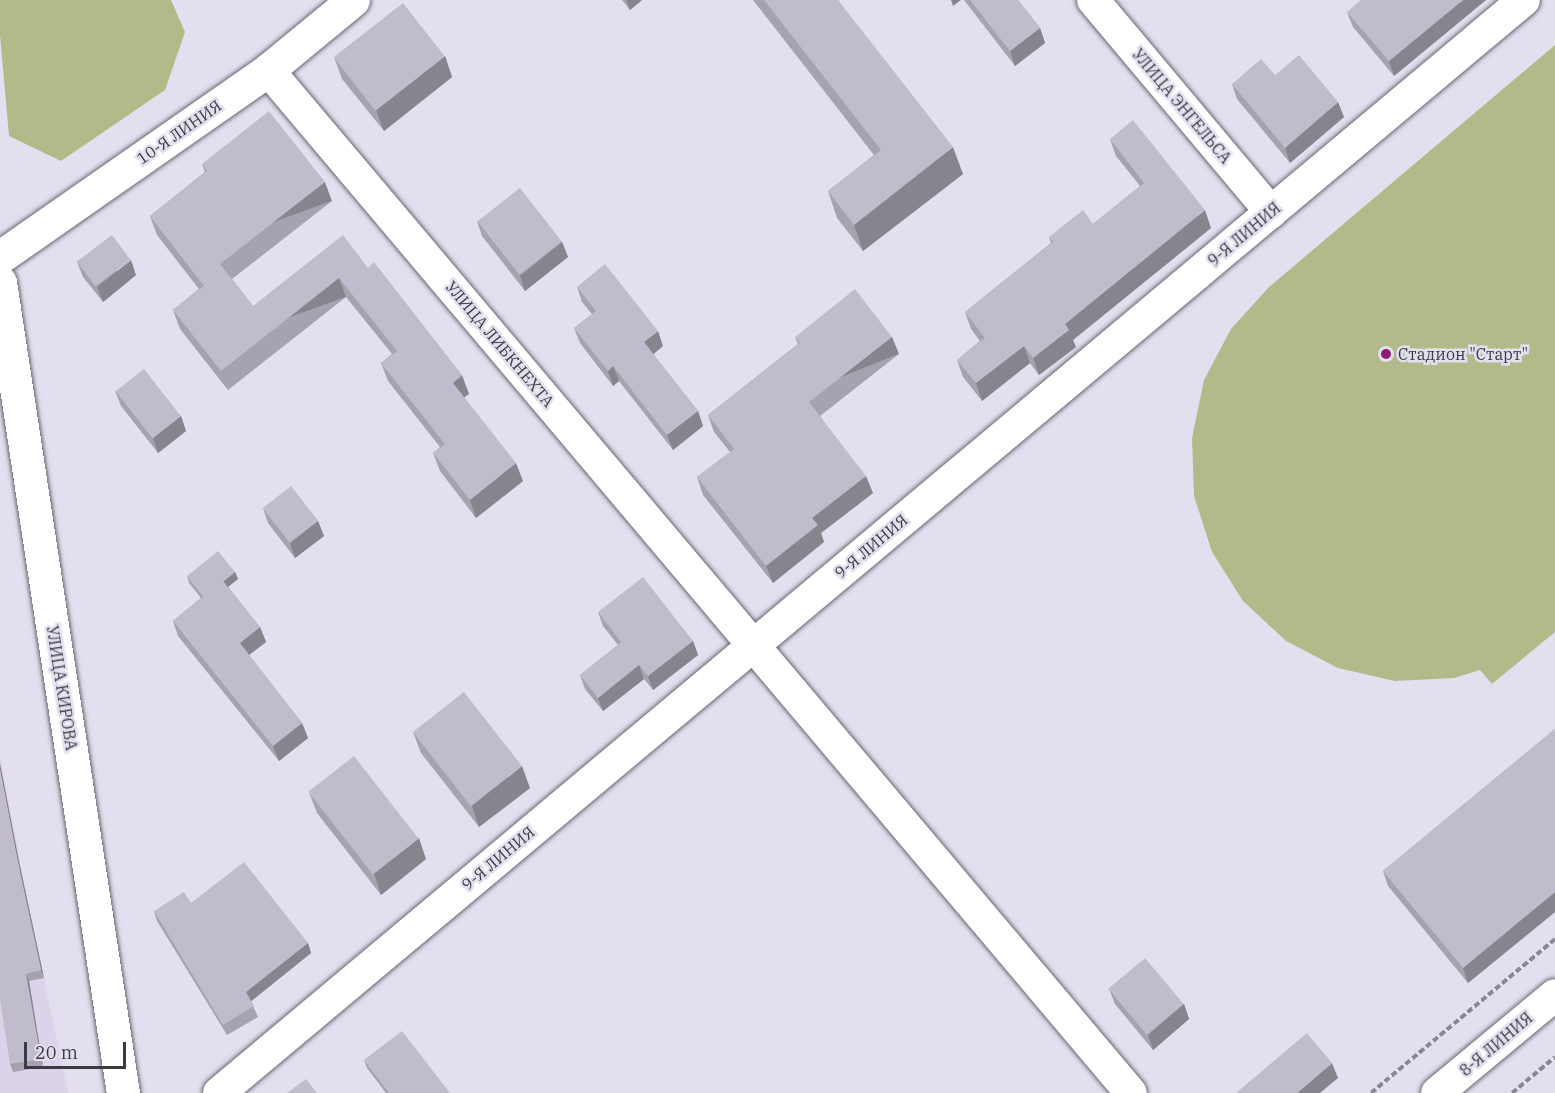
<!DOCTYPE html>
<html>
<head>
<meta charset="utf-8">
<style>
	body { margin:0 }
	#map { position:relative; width:1555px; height:1093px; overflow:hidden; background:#e4dfef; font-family:"IBM Plex Serif",serif }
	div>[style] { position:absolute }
	.built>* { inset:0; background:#dbd3ea }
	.green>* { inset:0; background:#b1bb8a }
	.path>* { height:4px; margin-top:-2px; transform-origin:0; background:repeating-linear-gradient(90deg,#8b8792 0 6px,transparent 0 9px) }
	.roads { filter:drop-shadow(0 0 2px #6a6673) drop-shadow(0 0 2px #6a6673) }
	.minor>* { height:32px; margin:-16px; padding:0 16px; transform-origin:16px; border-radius:16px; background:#fff }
	.tertiary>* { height:33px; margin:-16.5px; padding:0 16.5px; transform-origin:16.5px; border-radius:16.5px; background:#fff }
	.wall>* { inset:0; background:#a6a2af }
	.shaded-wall>* { inset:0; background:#87848e; transform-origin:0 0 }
	.building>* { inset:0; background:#c1bccb; transform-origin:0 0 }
	.dots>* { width:16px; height:16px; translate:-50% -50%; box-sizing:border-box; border:3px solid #e4dfef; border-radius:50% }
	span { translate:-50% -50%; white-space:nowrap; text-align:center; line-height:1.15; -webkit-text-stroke:5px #e4dfef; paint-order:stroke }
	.street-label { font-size:16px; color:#3d3b41 }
	.poi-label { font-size:16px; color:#3d3b41 }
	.left { translate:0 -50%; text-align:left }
	.scale { position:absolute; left:24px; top:1042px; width:102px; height:27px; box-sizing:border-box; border:3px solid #3d3b41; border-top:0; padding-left:8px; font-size:18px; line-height:21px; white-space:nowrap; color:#3d3b41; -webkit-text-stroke:4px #e4dfef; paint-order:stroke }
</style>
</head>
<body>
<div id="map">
	<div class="built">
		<i style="clip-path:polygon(0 756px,28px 904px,68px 1093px,0 1093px)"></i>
	</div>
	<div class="green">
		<i style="clip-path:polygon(0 0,171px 0,185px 32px,165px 90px,61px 161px,9px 136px,0 35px)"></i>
		<i style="clip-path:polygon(1555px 45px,1555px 632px,1492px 684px,1480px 670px,1454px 678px,1395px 681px,1338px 668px,1286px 641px,1243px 601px,1212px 552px,1194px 496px,1192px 438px,1204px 380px,1231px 329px,1269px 287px)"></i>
	</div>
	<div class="path">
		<i style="left:1371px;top:1093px;width:240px;rotate:-39.9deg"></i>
		<i style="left:1512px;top:1093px;width:56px;rotate:-39.9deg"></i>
	</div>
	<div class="roads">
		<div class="minor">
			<i style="left:1093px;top:0;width:277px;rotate:50deg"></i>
			<i style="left:268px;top:70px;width:1338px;rotate:49.85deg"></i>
			<i style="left:219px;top:1093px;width:1702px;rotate:-39.95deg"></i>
			<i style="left:1437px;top:1093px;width:153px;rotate:-39.7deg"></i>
		</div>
		<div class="tertiary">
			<i style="left:0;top:257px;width:327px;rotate:-34.9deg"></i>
			<i style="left:268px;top:70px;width:110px;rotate:-39.5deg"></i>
			<i style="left:0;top:282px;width:820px;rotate:81.38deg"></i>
		</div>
	</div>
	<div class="wall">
		<i style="clip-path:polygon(622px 0,642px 0,630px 10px)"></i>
		<i style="clip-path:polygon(753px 0,838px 0,963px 174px,863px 251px,837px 218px,828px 191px,874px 155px)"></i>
		<i style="clip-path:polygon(964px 0,1018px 0,1040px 28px,1045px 43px,1015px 66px)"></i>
		<i style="clip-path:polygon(1486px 0,1394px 76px,1353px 27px,1347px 12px)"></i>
		<i style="clip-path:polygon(445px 56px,452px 77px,384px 131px,342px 79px,334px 57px)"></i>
		<i style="clip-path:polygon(1275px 75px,1344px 117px,1290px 163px,1237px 99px,1232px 84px)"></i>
		<i style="clip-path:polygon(1110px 139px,1211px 228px,1073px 340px,1076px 347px,1039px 375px,1030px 363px,982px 401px,963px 377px,957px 360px,980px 341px,971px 329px,965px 312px,1051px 243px,1049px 237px,1093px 224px,1140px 186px,1116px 156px)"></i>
		<i style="clip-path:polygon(202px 164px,332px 201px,232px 279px,253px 306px,368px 268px,469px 394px,464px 397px,523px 481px,476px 518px,440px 471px,433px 453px,440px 447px,388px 381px,381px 363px,392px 354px,346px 297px,228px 390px,180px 329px,173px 310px,199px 289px,157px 235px,150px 216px,205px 172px)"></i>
		<i style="clip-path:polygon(477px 221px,562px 242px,568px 257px,525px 291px,482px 236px)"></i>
		<i style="clip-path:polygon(77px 262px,136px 275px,103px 302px,83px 277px)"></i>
		<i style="clip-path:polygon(577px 287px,663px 346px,653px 354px,698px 411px,703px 426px,673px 450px,619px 381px,613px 386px,580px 343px,574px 328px,592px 314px,582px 302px)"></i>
		<i style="clip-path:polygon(795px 337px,892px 337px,899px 354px,820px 416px,873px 493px,821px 533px,824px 542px,773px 583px,703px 495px,697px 477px,730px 452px,714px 432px,708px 415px,798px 344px)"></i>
		<i style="clip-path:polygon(115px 391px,181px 416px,186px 431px,158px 453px,121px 406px)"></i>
		<i style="clip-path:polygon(263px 508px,318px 521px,324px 536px,295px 558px,268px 523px)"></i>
		<i style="clip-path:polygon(235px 572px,238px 579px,228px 587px,260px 627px,266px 642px,249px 655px,302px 723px,308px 738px,279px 761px,178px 636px,173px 621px,201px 598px,189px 583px,187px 576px)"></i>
		<i style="clip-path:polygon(598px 612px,693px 641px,698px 655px,653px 690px,644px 679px,603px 711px,585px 689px,580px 675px,618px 645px,603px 626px)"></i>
		<i style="clip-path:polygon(1555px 729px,1555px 912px,1468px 983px,1388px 886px,1383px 871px)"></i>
		<i style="clip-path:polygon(413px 732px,530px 788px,479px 827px,421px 753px)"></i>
		<i style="clip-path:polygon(309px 792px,426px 859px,381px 895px,317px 813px)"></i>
		<i style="clip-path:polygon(20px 866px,44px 978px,29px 981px,43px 1067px,13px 1072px,10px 1064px)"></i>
		<i style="clip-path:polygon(191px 903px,308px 943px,311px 953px,251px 1001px,258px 1017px,227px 1035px,157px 921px,154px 911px)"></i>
		<i style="clip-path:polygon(1109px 989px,1184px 1004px,1189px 1019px,1153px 1050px,1115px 1004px)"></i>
		<i style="clip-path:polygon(364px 1060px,450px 1093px,386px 1093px,367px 1068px)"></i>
	</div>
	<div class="shaded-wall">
		<i style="clip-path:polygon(626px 0,642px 0,630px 10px)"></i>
		<i style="clip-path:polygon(951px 0,961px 0,953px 6px)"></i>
		<i style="clip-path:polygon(1463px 0,1486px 0,1394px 76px,1389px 61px)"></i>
		<i style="clip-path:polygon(1040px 28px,1045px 43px,1015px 66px,1010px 51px)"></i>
		<i style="clip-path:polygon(445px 56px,452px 77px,384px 131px,376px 110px)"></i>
		<i style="clip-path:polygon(1338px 102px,1344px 117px,1290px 163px,1285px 148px)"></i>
		<i style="clip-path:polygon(953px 147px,963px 174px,863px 251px,854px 225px)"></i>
		<i style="left:325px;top:182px;width:20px;height:133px;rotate:70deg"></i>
		<i style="clip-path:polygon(1205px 210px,1211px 228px,1073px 340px,1076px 347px,1039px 375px,1033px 358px,1065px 324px)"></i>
		<i style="clip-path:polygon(562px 242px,568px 257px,525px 291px,520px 276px)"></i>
		<i style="clip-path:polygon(131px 260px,136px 275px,103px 302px,97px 287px)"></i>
		<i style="left:339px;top:278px;width:20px;height:150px;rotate:70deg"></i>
		<i style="clip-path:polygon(658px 331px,663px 346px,650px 357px,644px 342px)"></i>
		<i style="left:892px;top:337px;width:18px;height:105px;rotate:68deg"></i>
		<i style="clip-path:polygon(1024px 346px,1030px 363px,982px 401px,976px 383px)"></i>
		<i style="clip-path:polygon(613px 366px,619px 381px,613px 386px,608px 371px)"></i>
		<i style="clip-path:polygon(462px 375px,469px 394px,459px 401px,453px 383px)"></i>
		<i style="clip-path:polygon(698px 411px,703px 426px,673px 450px,667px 435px)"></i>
		<i style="clip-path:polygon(181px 416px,186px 431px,158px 453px,153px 438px)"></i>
		<i style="clip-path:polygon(516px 463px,523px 481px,476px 518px,470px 500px)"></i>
		<i style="clip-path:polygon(866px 476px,873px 493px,821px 533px,824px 542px,773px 583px,766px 566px,812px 518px)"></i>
		<i style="clip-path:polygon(318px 521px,324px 536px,295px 558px,290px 543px)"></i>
		<i style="clip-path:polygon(235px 572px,238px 579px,206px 604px,204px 597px)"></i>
		<i style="clip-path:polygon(260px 627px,266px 642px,245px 658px,240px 643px)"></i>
		<i style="clip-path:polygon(693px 641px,698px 655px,653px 690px,648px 676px)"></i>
		<i style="clip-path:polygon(639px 665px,644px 679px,603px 711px,598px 698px)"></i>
		<i style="clip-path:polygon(302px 723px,308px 738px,279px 761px,273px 746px)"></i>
		<i style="clip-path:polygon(0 763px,20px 866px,44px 978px,41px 970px,17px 858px,0 770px)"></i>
		<i style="clip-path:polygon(522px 766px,530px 788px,479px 827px,472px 806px)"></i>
		<i style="clip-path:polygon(419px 838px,426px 859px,381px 895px,374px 873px)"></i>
		<i style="clip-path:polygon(1555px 892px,1555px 912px,1468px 983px,1463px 968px)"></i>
		<i style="clip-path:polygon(308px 943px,311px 953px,249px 1003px,246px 992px)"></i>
		<i style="clip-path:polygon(26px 974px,29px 981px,43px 1067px,41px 1059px)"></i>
		<i style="clip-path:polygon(1184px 1004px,1189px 1019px,1153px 1050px,1148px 1035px)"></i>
		<i style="clip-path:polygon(1332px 1063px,1338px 1078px,1320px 1093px,1297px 1093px)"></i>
	</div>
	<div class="building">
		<i style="clip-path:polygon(764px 0,838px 0,953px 147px,854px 225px,828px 191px,881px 150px)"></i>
		<i style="clip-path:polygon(970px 0,1018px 0,1040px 28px,1010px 51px)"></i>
		<i style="clip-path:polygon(1361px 0,1463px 0,1389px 61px,1347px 12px)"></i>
		<i style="left:403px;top:3px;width:68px;height:88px;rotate:52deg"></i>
		<i style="clip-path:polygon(1299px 55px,1338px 102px,1285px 148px,1232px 84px,1261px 59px,1275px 75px)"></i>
		<i style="clip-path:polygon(269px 111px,325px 182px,220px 264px,253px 306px,343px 235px,368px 268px,374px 262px,462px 375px,453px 383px,516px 463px,470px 500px,433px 453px,445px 444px,381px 363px,397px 351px,339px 278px,221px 371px,173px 310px,204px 286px,150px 216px,207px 171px,202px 164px)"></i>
		<i style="clip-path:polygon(1133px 120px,1205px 210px,1065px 324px,1069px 330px,1033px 358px,1024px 346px,976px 383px,957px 360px,985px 338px,965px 312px,1053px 242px,1049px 237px,1083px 210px,1093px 224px,1144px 183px,1110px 139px)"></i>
		<i style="left:520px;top:188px;width:68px;height:54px;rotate:52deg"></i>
		<i style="left:112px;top:235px;width:31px;height:44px;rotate:53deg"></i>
		<i style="clip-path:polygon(605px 264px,658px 331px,644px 342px,698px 411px,667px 435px,613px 366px,608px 371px,574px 328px,596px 311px,577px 287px)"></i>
		<i style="clip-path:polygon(855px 289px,892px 337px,809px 402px,866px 476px,812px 518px,818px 525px,766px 566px,697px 477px,734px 449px,708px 415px,800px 343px,795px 337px)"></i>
		<i style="left:144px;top:369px;width:60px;height:36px;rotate:52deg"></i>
		<i style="left:291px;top:486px;width:44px;height:36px;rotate:52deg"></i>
		<i style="left:218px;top:551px;width:27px;height:40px;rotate:51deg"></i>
		<i style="clip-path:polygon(643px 577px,693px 641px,648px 676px,639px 665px,598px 698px,580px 675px,621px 642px,598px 612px)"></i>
		<i style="clip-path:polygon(223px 581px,260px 627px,240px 643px,302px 723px,273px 746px,173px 621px)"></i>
		<i style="left:464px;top:692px;width:94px;height:65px;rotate:52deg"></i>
		<i style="clip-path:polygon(1555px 729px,1555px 892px,1463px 968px,1383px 871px)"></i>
		<i style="left:354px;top:756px;width:105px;height:58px;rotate:52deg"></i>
		<i style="clip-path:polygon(0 770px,17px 858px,41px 970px,26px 974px,41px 1059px,10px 1064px,0 1000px)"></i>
		<i style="clip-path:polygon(244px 862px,308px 943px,246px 992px,254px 1006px,223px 1025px,154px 911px,184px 892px,191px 903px)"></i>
		<i style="left:1145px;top:958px;width:60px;height:48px;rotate:50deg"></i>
		<i style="clip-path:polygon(402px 1031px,450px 1093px,389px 1093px,364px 1060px)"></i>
		<i style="clip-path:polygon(1307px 1033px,1332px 1063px,1297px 1093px,1236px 1093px)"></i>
		<i style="clip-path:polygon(306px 1079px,317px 1093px,287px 1093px)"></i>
	</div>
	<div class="dots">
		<i style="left:1386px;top:354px;background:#921a77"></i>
	</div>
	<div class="street-label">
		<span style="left:1182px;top:106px;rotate:50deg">УЛИЦА ЭНГЕЛЬСА</span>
		<span style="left:179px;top:132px;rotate:-35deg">10-Я ЛИНИЯ</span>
		<span style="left:1244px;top:234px;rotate:-40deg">9-Я ЛИНИЯ</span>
		<span style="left:500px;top:344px;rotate:50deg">УЛИЦА ЛИБКНЕХТА</span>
		<span style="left:871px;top:546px;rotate:-40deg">9-Я ЛИНИЯ</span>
		<span style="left:62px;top:688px;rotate:81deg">УЛИЦА КИРОВА</span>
		<span style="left:498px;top:858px;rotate:-40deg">9-Я ЛИНИЯ</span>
		<span style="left:1496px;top:1044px;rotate:-40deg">8-Я ЛИНИЯ</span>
	</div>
	<div class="poi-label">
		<span class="left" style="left:1398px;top:354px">Стадион "Старт"</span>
	</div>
	<div class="scale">20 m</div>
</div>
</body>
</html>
